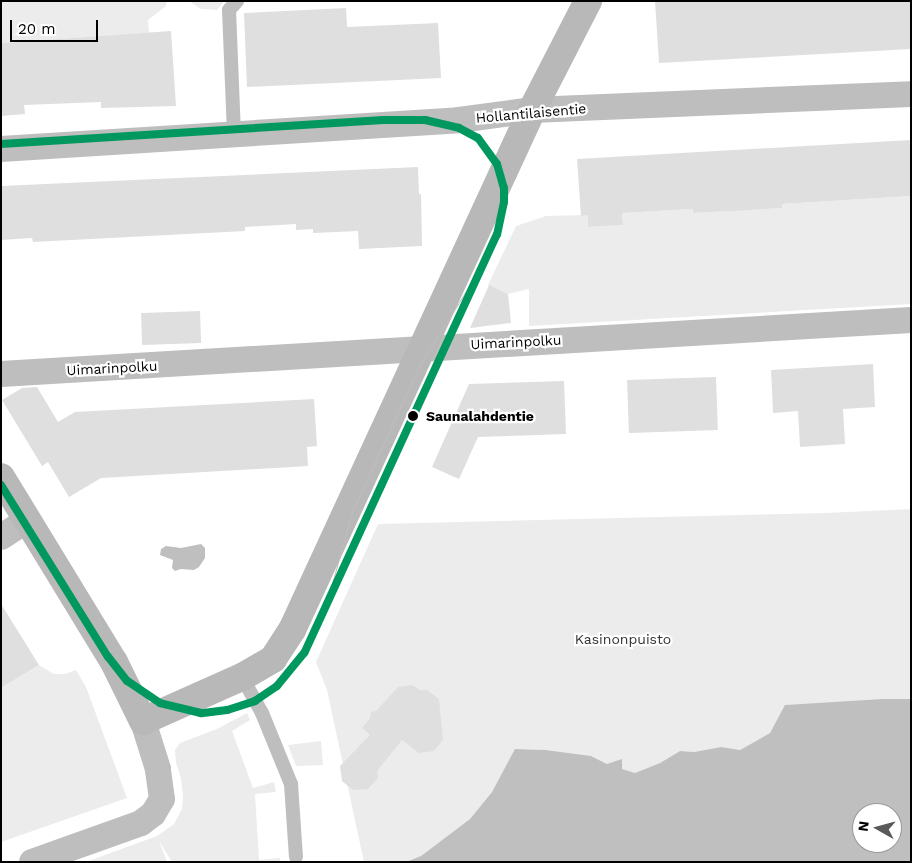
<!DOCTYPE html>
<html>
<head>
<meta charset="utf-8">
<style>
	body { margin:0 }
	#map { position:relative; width:912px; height:863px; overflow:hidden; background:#fff; font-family:"Work Sans",sans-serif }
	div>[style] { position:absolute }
	.green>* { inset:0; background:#ececec }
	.water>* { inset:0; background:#bfbfbf }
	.building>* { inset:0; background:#dfdfdf; transform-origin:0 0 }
	.lane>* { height:14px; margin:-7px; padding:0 7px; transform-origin:7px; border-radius:7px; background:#bebebe }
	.street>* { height:26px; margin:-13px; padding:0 13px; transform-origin:13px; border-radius:13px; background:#bebebe }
	.secondary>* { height:28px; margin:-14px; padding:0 14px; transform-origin:14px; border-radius:14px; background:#b8b8b8 }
	.tram>* { height:1px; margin:-0.5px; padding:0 0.5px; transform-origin:0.5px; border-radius:0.5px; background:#bebebe }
	.tram-1>* { height:8px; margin:-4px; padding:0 4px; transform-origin:4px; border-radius:4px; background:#00985f }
	.dots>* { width:14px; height:14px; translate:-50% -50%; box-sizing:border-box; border:2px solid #fff; border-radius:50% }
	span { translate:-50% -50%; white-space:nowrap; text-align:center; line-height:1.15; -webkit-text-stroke:4.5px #fff; paint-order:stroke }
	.street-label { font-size:14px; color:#000 }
	.stop-label { font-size:14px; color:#000; font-weight:700 }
	.left { translate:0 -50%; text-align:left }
	.park-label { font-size:14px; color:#333 }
	.frame { position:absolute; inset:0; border:2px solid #000; pointer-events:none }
	.north { position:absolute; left:852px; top:803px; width:50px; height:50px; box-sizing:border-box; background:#fff; border:1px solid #999; border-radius:50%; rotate:277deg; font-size:14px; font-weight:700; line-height:20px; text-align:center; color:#000 }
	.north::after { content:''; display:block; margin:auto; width:18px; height:22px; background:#595959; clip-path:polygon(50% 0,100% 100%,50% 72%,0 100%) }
	.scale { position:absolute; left:10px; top:20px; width:88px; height:22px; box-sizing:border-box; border:2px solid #000; border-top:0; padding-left:6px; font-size:15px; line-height:18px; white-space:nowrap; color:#000; -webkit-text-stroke:4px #fff; paint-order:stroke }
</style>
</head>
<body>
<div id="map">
	<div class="green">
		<i style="clip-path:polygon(1px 1px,167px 1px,166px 6px,148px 20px,149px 33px,1px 43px)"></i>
		<i style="clip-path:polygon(189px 1px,224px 1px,217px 10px,201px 9px)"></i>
		<i style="clip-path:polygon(911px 196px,911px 304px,529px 326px,529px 289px,508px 294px,488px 285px,516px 226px,546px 216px,588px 215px,589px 227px,623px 225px,622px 213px,693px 209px,693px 213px,725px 211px,750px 206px,751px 210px,781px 208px,782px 204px)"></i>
		<i style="clip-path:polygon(911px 509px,911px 699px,786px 705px,770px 733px,740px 750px,721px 747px,694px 752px,680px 751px,660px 763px,635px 773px,622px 769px,622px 760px,607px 764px,591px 756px,546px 750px,516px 749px,492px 792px,470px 819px,421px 856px,406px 862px,364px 862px,327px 690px,316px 662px,378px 524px,826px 513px)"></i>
		<i style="clip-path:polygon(39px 665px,54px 674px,65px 674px,76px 670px,86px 687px,127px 798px,1px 842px,1px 688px)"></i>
		<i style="clip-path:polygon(247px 713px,250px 720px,232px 731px,253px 788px,274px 782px,276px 792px,255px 794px,259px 860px,280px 858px,280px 862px,172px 862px,159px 841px,167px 862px,86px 862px,157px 836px,174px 824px,182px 809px,183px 797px,181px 778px,176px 763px,175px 750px,180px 743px,217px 729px)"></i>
		<i style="clip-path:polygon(321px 741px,323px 765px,296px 766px,288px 745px)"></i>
	</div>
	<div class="water">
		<i style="clip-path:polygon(201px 544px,205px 548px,205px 558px,199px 567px,194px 570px,181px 569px,175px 571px,172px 568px,173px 560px,160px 555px,161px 549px,166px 546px,181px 548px)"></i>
		<i style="clip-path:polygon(evenodd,883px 699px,911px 699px,911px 862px,406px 862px,421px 856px,470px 819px,492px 792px,515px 749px,546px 750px,591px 756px,607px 764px,622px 759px,622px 769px,635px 773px,660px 763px,680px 751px,694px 752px,721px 747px,740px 750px,770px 733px,785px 705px,883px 699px,862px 813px,892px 813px,892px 843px,862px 843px,862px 813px)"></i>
	</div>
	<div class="building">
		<i style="clip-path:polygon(655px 1px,911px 1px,911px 49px,659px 63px)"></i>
		<i style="clip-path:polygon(346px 8px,347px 27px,438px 23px,441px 78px,247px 87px,244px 13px)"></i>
		<i style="clip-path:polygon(171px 31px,176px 106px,101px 108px,101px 102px,24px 105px,25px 114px,1px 116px,1px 43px)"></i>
		<i style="clip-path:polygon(911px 140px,911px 196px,782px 204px,782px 208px,750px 210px,693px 213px,693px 209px,622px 213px,623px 225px,588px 227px,588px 215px,581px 216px,577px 159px)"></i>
		<i style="clip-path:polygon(418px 167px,419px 194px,421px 194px,422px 246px,359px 249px,358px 231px,313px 233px,313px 229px,296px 230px,296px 224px,245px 227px,245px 231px,33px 242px,32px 238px,1px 240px,1px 186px)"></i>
		<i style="clip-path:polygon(489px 285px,508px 294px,511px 323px,470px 328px)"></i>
		<i style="left:200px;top:311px;width:32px;height:59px;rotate:88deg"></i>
		<i style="clip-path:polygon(873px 364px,875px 407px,843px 409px,845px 444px,800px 447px,798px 411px,773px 413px,771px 370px)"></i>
		<i style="left:716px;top:377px;width:53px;height:89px;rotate:88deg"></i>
		<i style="clip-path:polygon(564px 381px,566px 434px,478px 437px,459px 479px,432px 467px,469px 384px)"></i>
		<i style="clip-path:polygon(37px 387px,58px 422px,75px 412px,314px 399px,317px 446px,307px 447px,308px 466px,101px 478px,69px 497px,48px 462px,42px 466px,2px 400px,22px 388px)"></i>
		<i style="clip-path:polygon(1px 604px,39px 665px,1px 688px)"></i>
		<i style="clip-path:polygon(412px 685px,420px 690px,427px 690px,439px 699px,443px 740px,434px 751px,419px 753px,402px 740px,377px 771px,378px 778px,368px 789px,353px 790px,342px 781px,340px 766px,370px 735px,362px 728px,370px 718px,371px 712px,376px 711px,398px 687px)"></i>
	</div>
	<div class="lane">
		<i style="left:234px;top:134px;width:124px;rotate:-92.3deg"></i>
		<i style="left:229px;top:10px;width:12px;rotate:-48deg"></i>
		<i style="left:242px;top:677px;width:41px;rotate:60.9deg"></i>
		<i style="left:262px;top:713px;width:77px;rotate:67.8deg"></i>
		<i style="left:291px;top:784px;width:73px;rotate:86.1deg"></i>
	</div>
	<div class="street">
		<i style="left:1px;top:149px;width:459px;rotate:-3.6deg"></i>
		<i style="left:459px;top:120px;width:74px;rotate:-7.8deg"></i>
		<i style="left:532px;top:110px;width:379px;rotate:-2.4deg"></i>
		<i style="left:1px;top:374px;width:912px;rotate:-3.4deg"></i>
		<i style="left:1px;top:537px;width:31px;rotate:-33deg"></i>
		<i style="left:32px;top:862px;width:116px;rotate:-19.7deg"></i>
		<i style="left:141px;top:823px;width:15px;rotate:-37deg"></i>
		<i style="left:153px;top:814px;width:17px;rotate:-59deg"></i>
		<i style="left:162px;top:799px;width:30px;rotate:-98deg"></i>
		<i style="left:158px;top:769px;width:50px;rotate:-107.4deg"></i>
	</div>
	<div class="secondary">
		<i style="left:1px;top:477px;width:217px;rotate:58.6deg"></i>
		<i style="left:114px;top:662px;width:66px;rotate:63.8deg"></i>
		<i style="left:143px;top:721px;width:108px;rotate:-24deg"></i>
		<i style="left:242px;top:677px;width:36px;rotate:-30deg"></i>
		<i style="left:273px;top:659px;width:35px;rotate:-57deg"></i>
		<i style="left:292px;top:630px;width:573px;rotate:-65.22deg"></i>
		<i style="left:532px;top:110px;width:123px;rotate:-62.8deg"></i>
	</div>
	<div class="tram">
		<i style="left:313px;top:635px;width:29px;rotate:-65deg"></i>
		<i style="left:325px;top:609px;width:101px;rotate:-74.4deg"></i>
		<i style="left:352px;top:512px;width:161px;rotate:-65.3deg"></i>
		<i style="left:419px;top:366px;width:126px;rotate:-57.9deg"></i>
	</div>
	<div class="tram-1">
		<i style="left:1px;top:144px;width:383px;rotate:-3.6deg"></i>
		<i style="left:383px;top:120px;width:42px"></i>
		<i style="left:425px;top:120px;width:35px;rotate:13deg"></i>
		<i style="left:459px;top:128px;width:21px;rotate:28deg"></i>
		<i style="left:478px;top:138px;width:32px;rotate:54deg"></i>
		<i style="left:497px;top:164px;width:25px;rotate:74deg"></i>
		<i style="left:504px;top:188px;width:14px;rotate:90deg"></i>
		<i style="left:504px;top:202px;width:33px;rotate:102deg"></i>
		<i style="left:497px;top:234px;width:461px;rotate:114.7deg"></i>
		<i style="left:304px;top:653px;width:43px;rotate:129.3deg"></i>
		<i style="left:277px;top:686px;width:27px;rotate:146deg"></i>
		<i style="left:255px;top:701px;width:29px;rotate:162deg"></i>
		<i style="left:227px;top:710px;width:26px;rotate:173deg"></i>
		<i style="left:201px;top:713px;width:42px;rotate:-166.3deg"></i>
		<i style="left:160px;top:703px;width:40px;rotate:-146deg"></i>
		<i style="left:127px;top:681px;width:31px;rotate:-128deg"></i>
		<i style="left:108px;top:657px;width:203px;rotate:-121.9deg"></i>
	</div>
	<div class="dots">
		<i style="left:413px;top:416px;background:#000"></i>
	</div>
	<div class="street-label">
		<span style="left:531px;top:113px;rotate:-5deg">Hollantilaisentie</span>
		<span style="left:516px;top:342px;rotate:-3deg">Uimarinpolku</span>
		<span style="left:112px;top:368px;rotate:-3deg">Uimarinpolku</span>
	</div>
	<div class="stop-label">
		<span class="left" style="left:426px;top:416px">Saunalahdentie</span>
	</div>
	<div class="park-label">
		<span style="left:623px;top:639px">Kasinonpuisto</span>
	</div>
	<div class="frame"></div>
	<div class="north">N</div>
	<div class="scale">20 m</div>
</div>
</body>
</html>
